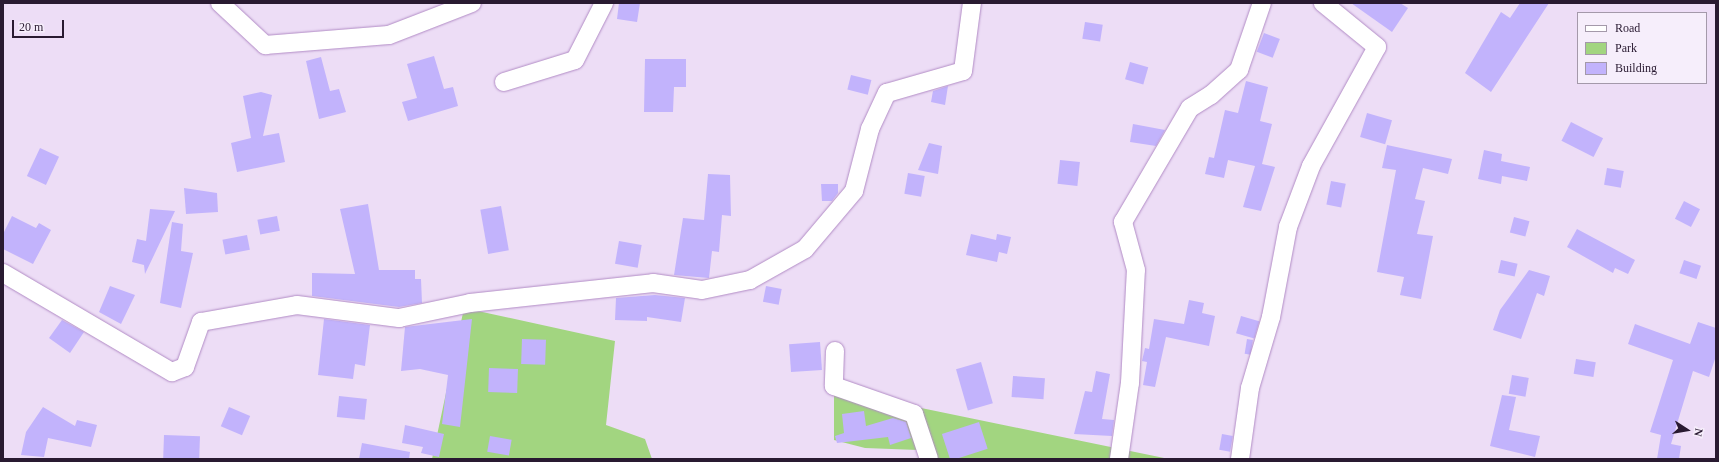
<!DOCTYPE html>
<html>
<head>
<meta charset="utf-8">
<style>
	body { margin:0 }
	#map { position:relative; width:1719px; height:462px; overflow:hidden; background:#edddf6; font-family:"Times New Roman",serif }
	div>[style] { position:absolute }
	.green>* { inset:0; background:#a2d580 }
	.building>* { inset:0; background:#c2b3fc; transform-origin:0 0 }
	.roads { filter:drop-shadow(0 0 1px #b18bc5) drop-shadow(0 0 1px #b18bc5) }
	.street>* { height:18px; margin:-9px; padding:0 9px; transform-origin:9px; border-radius:9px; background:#fff }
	span { translate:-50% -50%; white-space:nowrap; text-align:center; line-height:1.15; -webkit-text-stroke:4px #f6eefb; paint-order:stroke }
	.frame { position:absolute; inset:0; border:4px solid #291a31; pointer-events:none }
	.legend { position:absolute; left:1577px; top:12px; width:130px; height:72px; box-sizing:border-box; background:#f6eefb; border:1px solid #a499aa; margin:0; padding:5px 7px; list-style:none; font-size:12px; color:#291a31 }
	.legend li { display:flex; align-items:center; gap:8px; height:20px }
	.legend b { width:20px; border:1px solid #a499aa }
	.north { position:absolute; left:1667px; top:410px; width:40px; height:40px; -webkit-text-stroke:3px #f6eefb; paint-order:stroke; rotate:102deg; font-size:11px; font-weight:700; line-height:16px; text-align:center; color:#291a31 }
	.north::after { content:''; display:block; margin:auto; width:14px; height:18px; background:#291a31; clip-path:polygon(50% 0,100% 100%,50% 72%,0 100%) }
	.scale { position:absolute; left:12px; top:20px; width:52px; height:18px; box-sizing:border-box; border:2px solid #291a31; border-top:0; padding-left:5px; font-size:12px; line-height:14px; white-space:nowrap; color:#291a31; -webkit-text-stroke:3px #f6eefb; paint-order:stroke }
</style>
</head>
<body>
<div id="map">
	<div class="green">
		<i style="clip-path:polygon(464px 308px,615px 341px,606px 425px,645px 439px,652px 459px,432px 459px)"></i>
		<i style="clip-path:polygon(834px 390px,1169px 459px,921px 459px,918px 450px,865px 448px,834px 440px)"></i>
	</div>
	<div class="building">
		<i style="clip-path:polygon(619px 3px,640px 3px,637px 22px,617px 19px)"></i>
		<i style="clip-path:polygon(1351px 3px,1400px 3px,1408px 8px,1392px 32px)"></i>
		<i style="clip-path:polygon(1520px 3px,1549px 3px,1491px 92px,1465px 73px,1501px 12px,1510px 18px)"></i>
		<i style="left:1085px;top:22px;width:18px;height:17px;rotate:9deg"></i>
		<i style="left:1264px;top:33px;width:17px;height:20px;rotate:21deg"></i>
		<i style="clip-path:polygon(434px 56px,444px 89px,453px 87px,458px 106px,408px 121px,402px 102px,417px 98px,407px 64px)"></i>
		<i style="clip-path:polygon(321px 57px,330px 91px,339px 89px,346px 112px,319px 119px,306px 61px)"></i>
		<i style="clip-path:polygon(645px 59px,686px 59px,686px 87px,674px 87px,673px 112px,644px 112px)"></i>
		<i style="left:1130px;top:62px;width:19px;height:18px;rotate:16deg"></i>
		<i style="left:851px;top:75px;width:21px;height:15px;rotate:14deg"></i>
		<i style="clip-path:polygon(1246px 81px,1268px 87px,1260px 121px,1272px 124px,1262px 164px,1275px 167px,1261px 211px,1243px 207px,1255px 166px,1228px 160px,1224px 178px,1205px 174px,1209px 157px,1214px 158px,1225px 110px,1238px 113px)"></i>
		<i style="clip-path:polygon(948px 86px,945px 105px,931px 102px,933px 91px)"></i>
		<i style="clip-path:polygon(261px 92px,272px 95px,263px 136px,279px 133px,285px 162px,237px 172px,231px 143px,251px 138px,243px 96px)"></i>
		<i style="left:1367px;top:113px;width:26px;height:25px;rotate:16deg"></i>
		<i style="left:1571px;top:122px;width:36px;height:21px;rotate:27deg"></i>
		<i style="clip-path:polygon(1133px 124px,1165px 130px,1156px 146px,1130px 142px)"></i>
		<i style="clip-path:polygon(929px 143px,942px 146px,938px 174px,918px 170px)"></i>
		<i style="clip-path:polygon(1387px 145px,1452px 159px,1448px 174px,1423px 168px,1415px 199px,1425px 201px,1417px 234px,1433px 236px,1421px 299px,1400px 295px,1404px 277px,1377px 272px,1396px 170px,1382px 168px)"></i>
		<i style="left:40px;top:148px;width:21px;height:31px;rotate:25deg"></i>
		<i style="clip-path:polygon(1484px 150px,1502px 154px,1501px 161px,1530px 167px,1527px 181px,1502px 176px,1501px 184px,1478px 179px)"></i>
		<i style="left:1060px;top:160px;width:20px;height:24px;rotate:6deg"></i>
		<i style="left:1607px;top:168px;width:17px;height:17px;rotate:10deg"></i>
		<i style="left:908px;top:173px;width:17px;height:21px;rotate:10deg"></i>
		<i style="clip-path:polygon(708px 174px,730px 175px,731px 216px,722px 215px,719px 252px,712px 251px,709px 278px,674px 275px,683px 218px,704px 220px)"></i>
		<i style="left:1331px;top:181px;width:15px;height:24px;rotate:11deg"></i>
		<i style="clip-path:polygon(821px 184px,838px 184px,838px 193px,832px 201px,822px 201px)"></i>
		<i style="clip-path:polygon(184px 188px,217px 193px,218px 212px,186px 214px)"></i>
		<i style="left:1684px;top:201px;width:18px;height:20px;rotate:27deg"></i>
		<i style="clip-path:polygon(368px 204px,379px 270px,415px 270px,415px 279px,421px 279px,422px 303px,399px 307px,312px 296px,312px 273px,355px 274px,340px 209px)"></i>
		<i style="left:501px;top:206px;width:45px;height:21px;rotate:80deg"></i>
		<i style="clip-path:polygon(150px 209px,175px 211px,145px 274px,144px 265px,132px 262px,137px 239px,146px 241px)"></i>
		<i style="clip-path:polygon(12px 216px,36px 228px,39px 223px,51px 230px,33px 264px,3px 249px,3px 234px)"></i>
		<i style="left:277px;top:216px;width:15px;height:20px;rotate:79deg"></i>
		<i style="left:1514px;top:217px;width:16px;height:16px;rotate:15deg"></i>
		<i style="clip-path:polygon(172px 222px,183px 224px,181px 251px,193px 253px,181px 308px,160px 303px)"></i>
		<i style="clip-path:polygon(1577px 229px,1635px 260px,1628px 274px,1615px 268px,1613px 273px,1567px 247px)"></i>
		<i style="clip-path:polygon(971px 234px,996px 240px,997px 234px,1011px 237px,1007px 254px,999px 252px,997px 262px,966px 255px)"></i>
		<i style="left:247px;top:235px;width:15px;height:25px;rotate:79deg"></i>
		<i style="left:619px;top:241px;width:23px;height:23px;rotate:10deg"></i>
		<i style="left:1501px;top:260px;width:17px;height:13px;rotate:13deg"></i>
		<i style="left:1684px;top:260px;width:18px;height:14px;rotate:19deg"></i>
		<i style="clip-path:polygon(1529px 270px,1550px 276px,1544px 296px,1537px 293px,1521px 339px,1493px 330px,1500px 310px)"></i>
		<i style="clip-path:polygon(110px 286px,135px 295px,121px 324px,99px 312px)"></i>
		<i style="left:766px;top:286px;width:16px;height:16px;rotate:11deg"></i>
		<i style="clip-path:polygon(655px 295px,685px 298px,681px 322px,647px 317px,647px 321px,615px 320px,616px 298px)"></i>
		<i style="clip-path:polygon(1189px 300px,1204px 303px,1202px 313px,1215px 316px,1209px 346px,1166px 337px,1155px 387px,1143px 385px,1147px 362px,1142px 361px,1145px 348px,1149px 349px,1154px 319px,1184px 324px)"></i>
		<i style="left:1241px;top:316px;width:19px;height:18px;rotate:16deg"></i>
		<i style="clip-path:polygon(324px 319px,370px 325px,365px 366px,355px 364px,353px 379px,318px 375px)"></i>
		<i style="clip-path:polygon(472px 319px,460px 427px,442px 424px,448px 375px,420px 369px,401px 371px,405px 327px)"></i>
		<i style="clip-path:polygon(62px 320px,84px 332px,70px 353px,49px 338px)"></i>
		<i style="clip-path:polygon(1698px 322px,1716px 328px,1716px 356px,1709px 377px,1693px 371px,1671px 444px,1681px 446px,1679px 459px,1657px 459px,1661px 435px,1650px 432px,1673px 360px,1628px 344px,1635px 324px,1690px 344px)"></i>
		<i style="left:522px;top:339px;width:24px;height:25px;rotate:2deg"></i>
		<i style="left:1247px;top:339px;width:6px;height:15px;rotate:9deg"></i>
		<i style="left:820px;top:342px;width:28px;height:31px;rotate:86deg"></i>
		<i style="left:1576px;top:359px;width:20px;height:15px;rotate:9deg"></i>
		<i style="left:981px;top:362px;width:43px;height:26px;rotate:74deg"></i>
		<i style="left:489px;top:368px;width:29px;height:24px;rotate:2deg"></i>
		<i style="clip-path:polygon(1096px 371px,1110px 374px,1102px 419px,1114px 420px,1112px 436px,1074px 434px,1085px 391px,1092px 392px)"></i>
		<i style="left:1512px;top:375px;width:17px;height:19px;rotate:10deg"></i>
		<i style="left:1013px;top:376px;width:32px;height:21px;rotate:4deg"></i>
		<i style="clip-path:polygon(1502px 395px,1516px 397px,1509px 430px,1540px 436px,1535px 457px,1490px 446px)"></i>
		<i style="left:339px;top:396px;width:28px;height:21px;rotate:6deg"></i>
		<i style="clip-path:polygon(43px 407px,75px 426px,77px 420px,97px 425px,91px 447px,48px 438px,44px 457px,21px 455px,26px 432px)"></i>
		<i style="left:229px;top:407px;width:23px;height:21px;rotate:23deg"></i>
		<i style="clip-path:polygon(864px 411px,866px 426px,893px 418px,906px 422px,911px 438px,890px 445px,888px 437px,837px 443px,835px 436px,844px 433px,842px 414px)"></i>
		<i style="left:979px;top:422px;width:28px;height:39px;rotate:72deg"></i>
		<i style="clip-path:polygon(405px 425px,444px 434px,439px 457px,421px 453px,423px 447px,402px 443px)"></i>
		<i style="left:1222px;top:434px;width:11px;height:16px;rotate:10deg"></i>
		<i style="left:164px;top:435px;width:36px;height:24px;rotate:2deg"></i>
		<i style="left:490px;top:436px;width:22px;height:16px;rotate:10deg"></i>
		<i style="clip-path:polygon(362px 443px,410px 452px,409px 459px,359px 459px)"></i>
	</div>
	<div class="roads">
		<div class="street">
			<i style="left:220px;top:3px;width:62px;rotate:43deg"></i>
			<i style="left:265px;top:45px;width:124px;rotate:-4.6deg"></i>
			<i style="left:389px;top:35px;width:89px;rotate:-21.1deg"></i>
			<i style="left:504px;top:82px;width:74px;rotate:-17.2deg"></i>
			<i style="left:575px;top:60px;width:64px;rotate:-63deg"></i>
			<i style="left:3px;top:273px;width:196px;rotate:30.4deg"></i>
			<i style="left:172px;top:372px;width:14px;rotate:-21deg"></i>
			<i style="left:185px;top:367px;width:48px;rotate:-70.4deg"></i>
			<i style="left:201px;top:322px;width:97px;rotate:-10deg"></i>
			<i style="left:297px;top:305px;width:103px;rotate:7.3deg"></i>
			<i style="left:399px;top:318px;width:73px;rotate:-11.9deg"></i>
			<i style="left:470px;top:303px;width:184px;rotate:-6.2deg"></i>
			<i style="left:653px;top:283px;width:49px;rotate:8.1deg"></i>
			<i style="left:702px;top:290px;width:49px;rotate:-11.8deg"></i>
			<i style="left:750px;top:280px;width:63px;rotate:-29.4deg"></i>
			<i style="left:805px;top:249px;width:76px;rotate:-49.8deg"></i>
			<i style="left:854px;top:191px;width:64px;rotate:-75.5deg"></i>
			<i style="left:870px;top:129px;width:40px;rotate:-65deg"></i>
			<i style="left:887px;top:93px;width:79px;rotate:-16.1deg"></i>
			<i style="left:963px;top:71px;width:69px;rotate:-82.5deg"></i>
			<i style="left:835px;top:351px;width:35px;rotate:92deg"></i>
			<i style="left:834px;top:386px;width:85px;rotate:19.3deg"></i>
			<i style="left:914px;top:414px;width:47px;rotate:71.6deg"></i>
			<i style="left:1119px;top:459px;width:77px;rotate:-81.8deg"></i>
			<i style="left:1130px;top:383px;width:113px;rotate:-87deg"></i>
			<i style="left:1136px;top:270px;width:50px;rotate:-105.2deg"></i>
			<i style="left:1123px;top:222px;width:132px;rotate:-59.6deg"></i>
			<i style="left:1190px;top:108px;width:25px;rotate:-32deg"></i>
			<i style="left:1211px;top:95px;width:38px;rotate:-42deg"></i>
			<i style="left:1239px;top:70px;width:71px;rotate:-71.1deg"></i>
			<i style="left:1240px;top:459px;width:72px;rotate:-82deg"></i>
			<i style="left:1250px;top:388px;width:74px;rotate:-73.5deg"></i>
			<i style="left:1271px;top:317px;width:92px;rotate:-79.3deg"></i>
			<i style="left:1288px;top:227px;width:65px;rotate:-69.3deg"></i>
			<i style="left:1311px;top:166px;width:136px;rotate:-61deg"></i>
			<i style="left:1377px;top:47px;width:70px;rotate:-140.8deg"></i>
		</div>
	</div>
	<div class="frame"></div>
	<ul class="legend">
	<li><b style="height:5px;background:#fff"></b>Road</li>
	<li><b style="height:11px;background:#a2d580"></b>Park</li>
	<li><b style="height:11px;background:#c2b3fc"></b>Building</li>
	</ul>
	<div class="north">N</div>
	<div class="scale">20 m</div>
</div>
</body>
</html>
